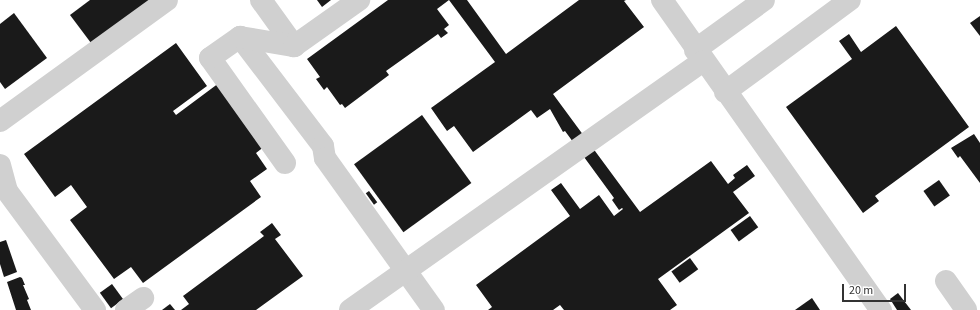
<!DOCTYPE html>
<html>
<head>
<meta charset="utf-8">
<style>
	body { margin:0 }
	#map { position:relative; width:980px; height:310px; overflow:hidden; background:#fff; font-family:"Source Sans 3",sans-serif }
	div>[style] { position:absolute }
	.building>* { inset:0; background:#1a1a1a; transform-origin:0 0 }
	.minor>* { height:22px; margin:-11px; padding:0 11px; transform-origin:11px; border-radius:11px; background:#d0d0d0 }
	span { translate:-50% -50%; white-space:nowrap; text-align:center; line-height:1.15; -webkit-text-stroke:4px #fff; paint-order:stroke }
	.scale { position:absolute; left:842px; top:284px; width:64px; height:18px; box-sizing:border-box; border:2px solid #333; border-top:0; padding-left:5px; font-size:12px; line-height:14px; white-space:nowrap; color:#333; -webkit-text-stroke:3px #fff; paint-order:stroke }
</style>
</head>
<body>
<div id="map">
	<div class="building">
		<i style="clip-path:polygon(90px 0,157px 0,94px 47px,70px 15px)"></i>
		<i style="clip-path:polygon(317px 0,331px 0,322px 7px)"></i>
		<i style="clip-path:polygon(388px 0,449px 0,437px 9px,449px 25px,444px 29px,448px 33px,441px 38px,438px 34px,386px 71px,389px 75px,345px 108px,342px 104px,340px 105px,327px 87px,324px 90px,316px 79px,320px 77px,307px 59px)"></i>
		<i style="clip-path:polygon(449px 0,467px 0,506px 54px,579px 0,626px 0,624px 1px,644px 27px,553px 94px,640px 212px,711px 161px,728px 184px,735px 178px,733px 175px,747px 165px,755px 176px,733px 192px,749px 213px,658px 279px,677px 305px,670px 310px,564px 310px,560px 305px,553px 310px,488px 310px,492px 307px,476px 285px,570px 216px,551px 190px,561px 183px,580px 209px,599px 195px,614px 216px,623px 209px,622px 208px,619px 210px,612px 200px,614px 198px,565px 131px,563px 132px,550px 109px,537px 118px,531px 110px,473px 152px,454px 126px,447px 131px,431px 108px,495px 62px)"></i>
		<i style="clip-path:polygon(14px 13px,47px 58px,5px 89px,0 82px,0 24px)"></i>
		<i style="clip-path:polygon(980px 16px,980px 36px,970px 23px)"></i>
		<i style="clip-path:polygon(896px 26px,969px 127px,875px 196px,879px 201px,863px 213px,786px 107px,852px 59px,839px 41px,849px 34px,861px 52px)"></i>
		<i style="clip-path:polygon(176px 43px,207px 86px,173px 111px,176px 115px,219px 83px,265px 146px,256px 153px,267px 169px,250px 181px,261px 197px,143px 283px,131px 267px,114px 279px,70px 220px,87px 207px,71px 185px,55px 197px,24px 154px)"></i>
		<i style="left:422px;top:115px;width:84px;height:84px;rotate:54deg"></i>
		<i style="clip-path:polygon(974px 134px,980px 143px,980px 183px,960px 156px,958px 158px,951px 148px)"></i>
		<i style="left:939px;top:180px;width:19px;height:19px;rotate:55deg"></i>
		<i style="left:369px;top:191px;width:14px;height:4px;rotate:54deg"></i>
		<i style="left:750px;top:216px;width:14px;height:24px;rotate:54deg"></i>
		<i style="clip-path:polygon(272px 223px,281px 235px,275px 239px,303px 276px,256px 310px,181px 310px,189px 304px,183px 296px,264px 236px,260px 232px)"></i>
		<i style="clip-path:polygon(6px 240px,17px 272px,4px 277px,0 264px,0 242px)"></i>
		<i style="left:690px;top:258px;width:14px;height:23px;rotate:54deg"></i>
		<i style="clip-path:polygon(20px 277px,22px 278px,25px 285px,23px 285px,29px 299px,27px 300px,31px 310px,16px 310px,7px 282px)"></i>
		<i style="left:112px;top:284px;width:19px;height:15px;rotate:54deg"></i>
		<i style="clip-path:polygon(898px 293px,911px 310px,897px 310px,890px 299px)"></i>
		<i style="clip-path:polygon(812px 298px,820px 310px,795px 310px)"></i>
		<i style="clip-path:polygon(170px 304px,175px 310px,162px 310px)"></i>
	</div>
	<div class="minor">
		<i style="left:261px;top:0;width:57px;rotate:54.3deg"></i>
		<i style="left:662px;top:0;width:380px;rotate:54.8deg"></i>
		<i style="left:240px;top:37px;width:137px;rotate:52.7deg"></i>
		<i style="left:323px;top:146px;width:12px;rotate:81deg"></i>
		<i style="left:325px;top:158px;width:187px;rotate:54.4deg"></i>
		<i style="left:695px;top:50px;width:85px;rotate:-35.9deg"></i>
		<i style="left:725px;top:92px;width:155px;rotate:-36.4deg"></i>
		<i style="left:0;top:121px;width:206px;rotate:-35.9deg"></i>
		<i style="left:285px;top:163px;width:129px;rotate:-125.5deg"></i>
		<i style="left:210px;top:58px;width:37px;rotate:-35deg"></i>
		<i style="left:240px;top:37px;width:55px;rotate:9.5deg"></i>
		<i style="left:294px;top:46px;width:80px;rotate:-35.3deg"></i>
		<i style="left:0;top:165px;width:27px;rotate:75deg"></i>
		<i style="left:7px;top:191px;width:148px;rotate:53.5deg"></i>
		<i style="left:946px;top:281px;width:35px;rotate:55deg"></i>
		<i style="left:126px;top:310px;width:21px;rotate:-35deg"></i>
		<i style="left:350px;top:310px;width:432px;rotate:-35.2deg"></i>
	</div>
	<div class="scale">20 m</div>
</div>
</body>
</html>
